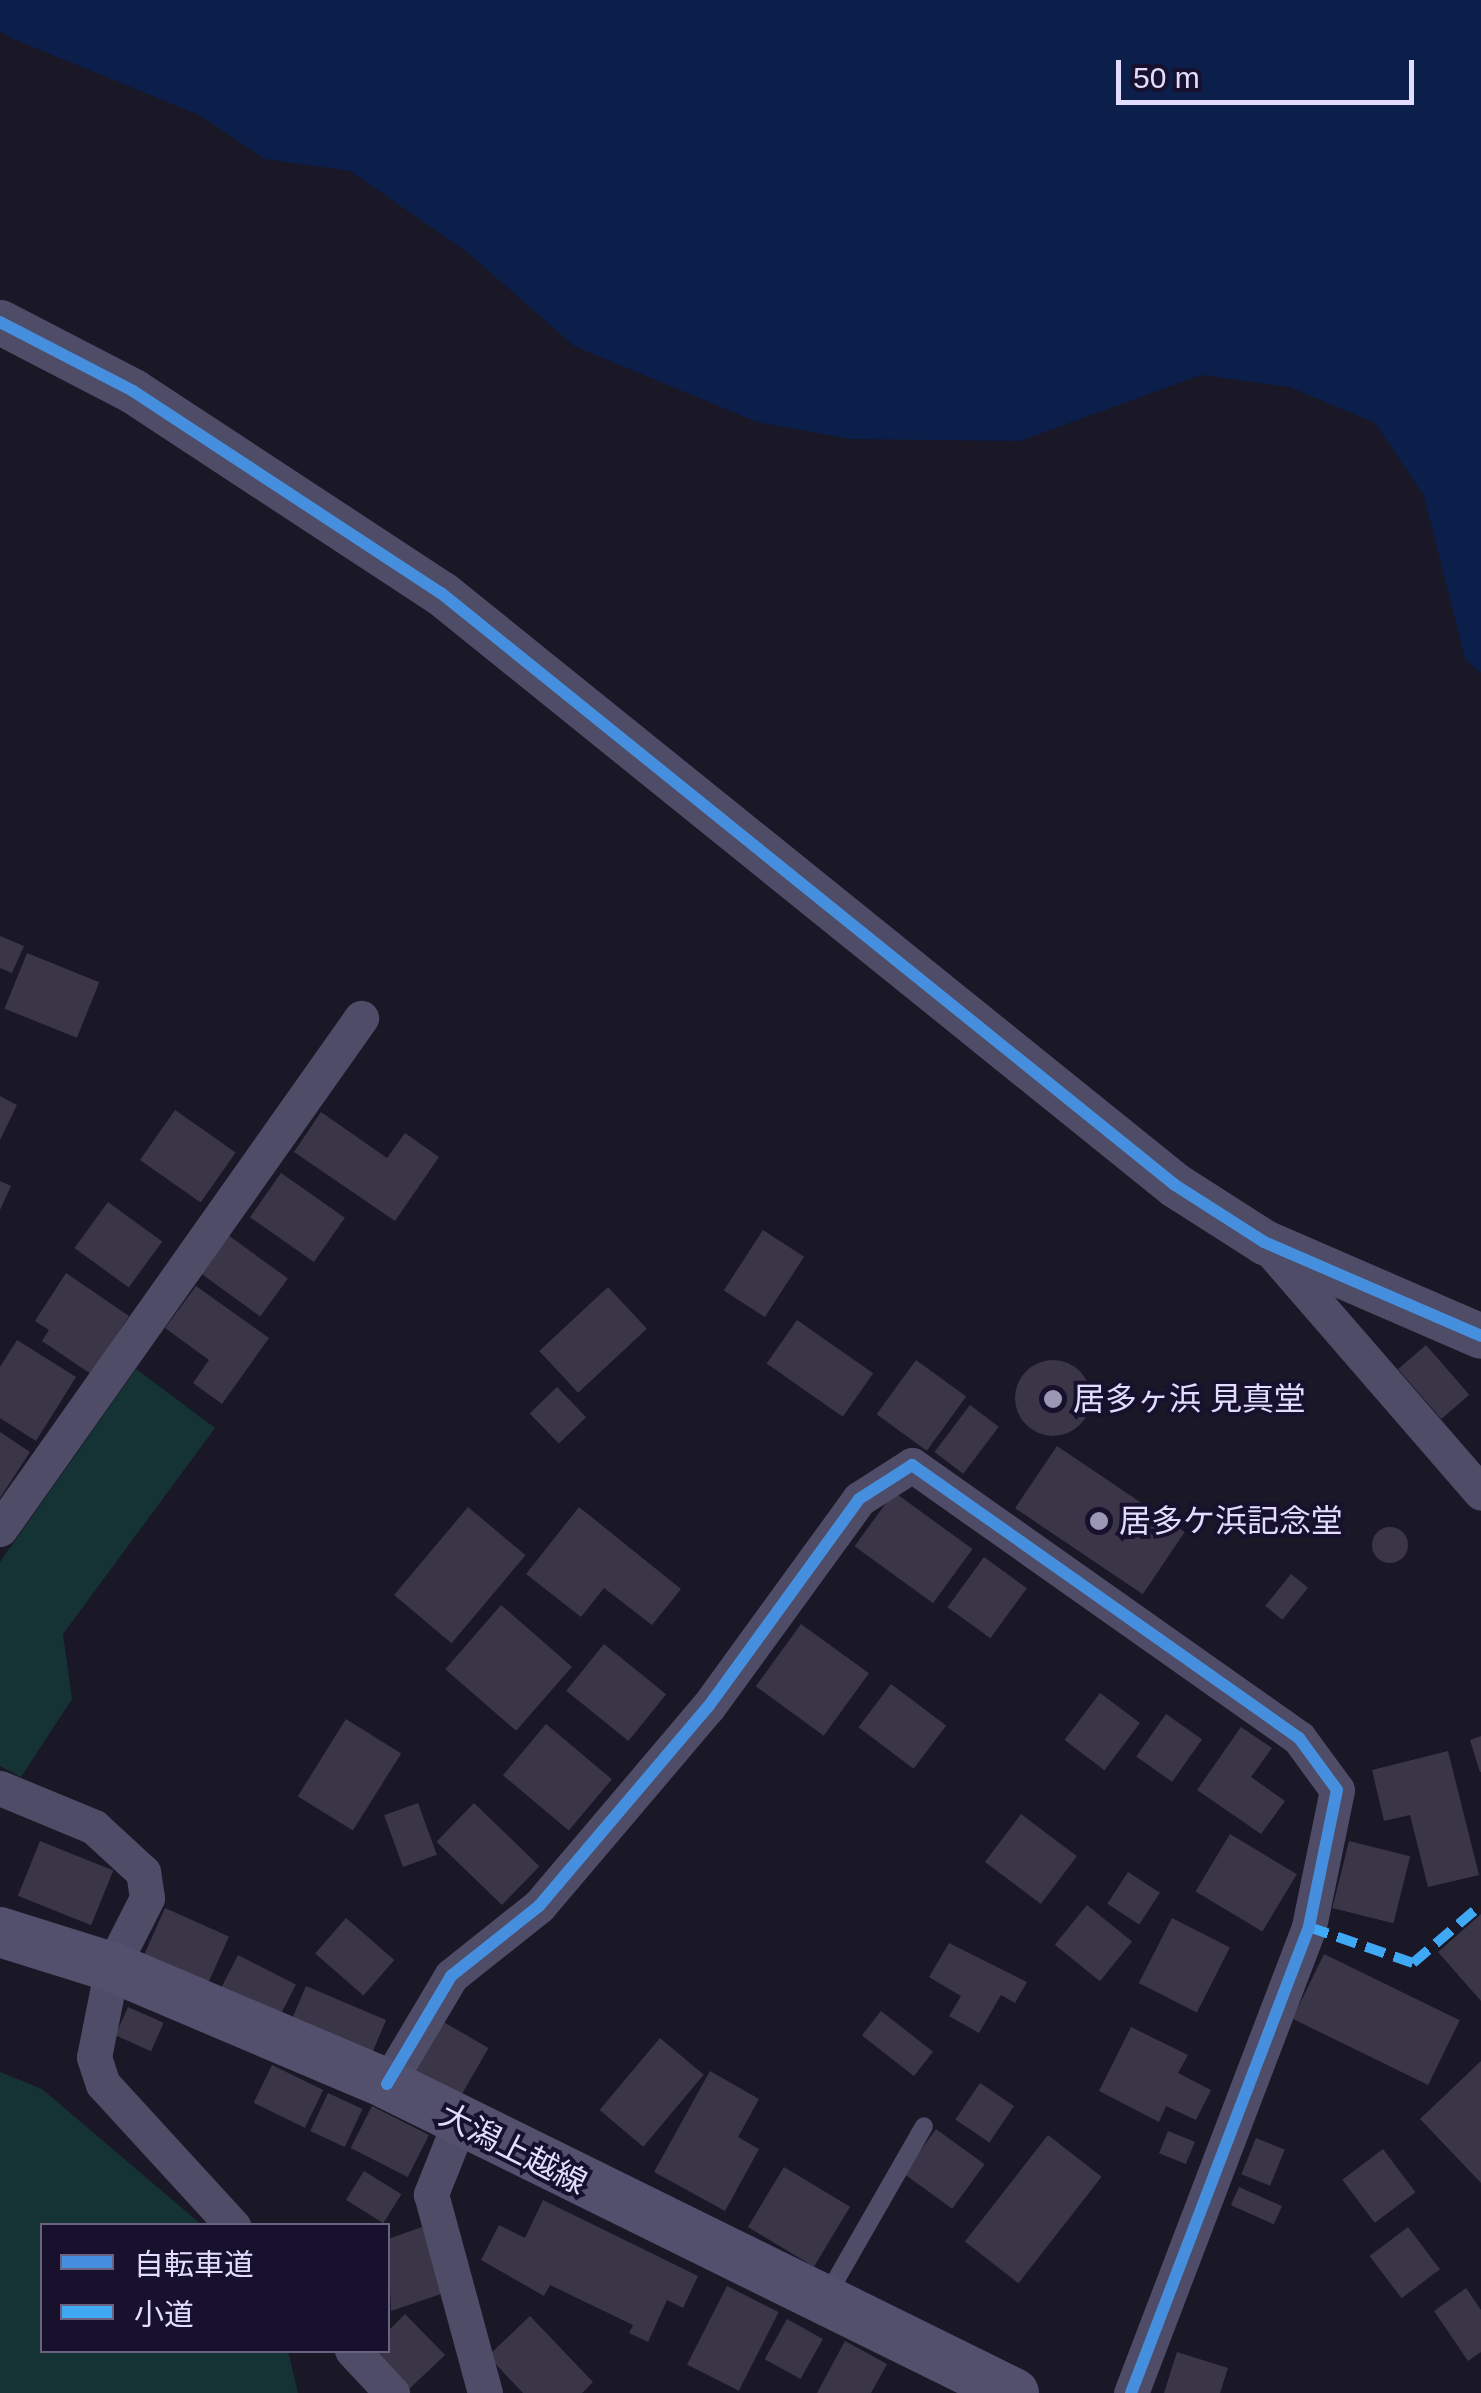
<!DOCTYPE html>
<html>
<head>
<meta charset="utf-8">
<style>
	body { margin:0 }
	#map { position:relative; width:1481px; height:2393px; overflow:hidden; background:#1a1727; font-family:Arial,"Noto Sans JP",sans-serif }
	div>[style] { position:absolute }
	.green>* { inset:0; background:#153335 }
	.water>* { inset:0; background:#0b1f4a }
	.building>* { inset:0; background:#3a3648; transform-origin:0 0 }
	.round { border-radius:50% }
	.service>* { height:18px; margin:-9px; padding:0 9px; transform-origin:9px; border-radius:9px; background:#4e4c67 }
	.minor>* { height:35px; margin:-17.5px; padding:0 17.5px; transform-origin:17.5px; border-radius:17.5px; background:#4e4c67 }
	.tertiary>* { height:45px; margin:-22.5px; padding:0 22.5px; transform-origin:22.5px; border-radius:22.5px; background:#4e4c67 }
	.secondary>* { height:50px; margin:-25px; padding:0 25px; transform-origin:25px; border-radius:25px; background:#52506d }
	.quiet>* { height:10px; margin-top:-5px; transform-origin:0; background:repeating-linear-gradient(90deg,#3fa9f5 0 20px,transparent 0 30px) }
	.cycleway>* { height:12px; margin:-6px; padding:0 6px; transform-origin:6px; border-radius:6px; background:#468fdf }
	.dots>* { width:28px; height:28px; translate:-50% -50%; box-sizing:border-box; border:5px solid #17112d; border-radius:50% }
	span { translate:-50% -50%; white-space:nowrap; text-align:center; line-height:1.15; -webkit-text-stroke:8px #17112d; paint-order:stroke }
	.poi-label { font-size:32px; color:#e2ddff }
	.left { translate:0 -50%; text-align:left }
	.street-label { font-size:32px; color:#e2ddff }
	.legend { position:absolute; left:40px; top:2223px; width:350px; height:130px; box-sizing:border-box; background:#17112d; border:2px solid #686381; margin:0; padding:12px 18px; list-style:none; font-size:30px; color:#e2ddff }
	.legend li { display:flex; align-items:center; gap:20px; height:50px }
	.legend b { width:50px; border:2px solid #686381 }
	.scale { position:absolute; left:1116px; top:60px; width:298px; height:45px; box-sizing:border-box; border:5px solid #e2ddff; border-top:0; padding-left:12px; font-size:30px; line-height:35px; white-space:nowrap; color:#e2ddff; -webkit-text-stroke:8px #17112d; paint-order:stroke }
</style>
</head>
<body>
<div id="map">
	<div class="green">
		<i style="clip-path:polygon(136px 1369px,215px 1428px,63px 1634px,72px 1699px,21px 1777px,0 1766px,0 1562px)"></i>
		<i style="clip-path:polygon(0 2072px,42px 2089px,202px 2225px,42px 2226px,42px 2350px,288px 2351px,298px 2393px,0 2393px)"></i>
	</div>
	<div class="water">
		<i style="clip-path:polygon(0 0,1481px 0,1481px 673px,1465px 659px,1424px 496px,1375px 423px,1289px 387px,1201px 375px,1020px 441px,850px 439px,757px 422px,574px 346px,467px 252px,350px 171px,265px 159px,199px 115px,11px 38px,0 31px)"></i>
	</div>
	<div class="building">
		<i style="clip-path:polygon(0 936px,24px 946px,12px 973px,0 968px)"></i>
		<i style="left:27px;top:953px;width:78px;height:60px;rotate:22deg"></i>
		<i style="clip-path:polygon(0 1096px,17px 1105px,0 1140px)"></i>
		<i style="left:175px;top:1110px;width:74px;height:61px;rotate:35deg"></i>
		<i style="clip-path:polygon(321px 1112px,387px 1158px,405px 1133px,439px 1157px,395px 1221px,294px 1152px)"></i>
		<i style="left:281px;top:1173px;width:78px;height:54px;rotate:35deg"></i>
		<i style="clip-path:polygon(0 1181px,11px 1186px,0 1210px)"></i>
		<i style="left:108px;top:1202px;width:67px;height:57px;rotate:36deg"></i>
		<i style="left:763px;top:1230px;width:49px;height:72px;rotate:33deg"></i>
		<i style="left:228px;top:1235px;width:74px;height:47px;rotate:36deg"></i>
		<i style="clip-path:polygon(66px 1273px,129px 1316px,91px 1374px,42px 1341px,49px 1330px,35px 1321px)"></i>
		<i style="clip-path:polygon(196px 1286px,269px 1338px,222px 1404px,193px 1383px,209px 1360px,165px 1328px)"></i>
		<i style="left:608px;top:1287px;width:57px;height:94px;rotate:47deg"></i>
		<i style="left:797px;top:1320px;width:93px;height:53px;rotate:35deg"></i>
		<i style="clip-path:polygon(17px 1340px,76px 1377px,36px 1441px,0 1418px,0 1367px)"></i>
		<i style="left:1426px;top:1345px;width:66px;height:37px;rotate:49deg"></i>
		<i class="round" style="left:1015px;top:1360px;width:76px;height:76px"></i>
		<i style="left:916px;top:1360px;width:62px;height:67px;rotate:36deg"></i>
		<i style="left:557px;top:1387px;width:42px;height:38px;rotate:46deg"></i>
		<i style="left:970px;top:1405px;width:36px;height:59px;rotate:37deg"></i>
		<i style="clip-path:polygon(0 1432px,30px 1452px,0 1498px)"></i>
		<i style="left:1057px;top:1446px;width:154px;height:75px;rotate:34deg"></i>
		<i style="left:894px;top:1492px;width:97px;height:67px;rotate:36deg"></i>
		<i style="left:468px;top:1507px;width:75px;height:115px;rotate:40deg"></i>
		<i style="clip-path:polygon(579px 1507px,681px 1589px,652px 1625px,604px 1588px,581px 1617px,526px 1574px)"></i>
		<i class="round" style="left:1372px;top:1527px;width:36px;height:36px"></i>
		<i style="left:984px;top:1557px;width:53px;height:62px;rotate:36deg"></i>
		<i style="left:1291px;top:1574px;width:22px;height:41px;rotate:39deg"></i>
		<i style="left:501px;top:1605px;width:94px;height:85px;rotate:41deg"></i>
		<i style="left:801px;top:1624px;width:84px;height:77px;rotate:36deg"></i>
		<i style="left:604px;top:1644px;width:80px;height:60px;rotate:39deg"></i>
		<i style="left:891px;top:1684px;width:69px;height:54px;rotate:37deg"></i>
		<i style="left:1100px;top:1693px;width:50px;height:59px;rotate:37deg"></i>
		<i style="left:1166px;top:1714px;width:44px;height:52px;rotate:35deg"></i>
		<i style="left:346px;top:1719px;width:65px;height:91px;rotate:32deg"></i>
		<i style="left:546px;top:1724px;width:86px;height:67px;rotate:40deg"></i>
		<i style="clip-path:polygon(1241px 1727px,1272px 1748px,1251px 1777px,1285px 1801px,1261px 1834px,1197px 1790px)"></i>
		<i style="clip-path:polygon(1481px 1736px,1481px 1772px,1480px 1772px,1470px 1740px)"></i>
		<i style="clip-path:polygon(1448px 1751px,1479px 1875px,1428px 1887px,1410px 1815px,1384px 1821px,1372px 1770px)"></i>
		<i style="left:418px;top:1803px;width:55px;height:36px;rotate:70deg"></i>
		<i style="left:474px;top:1803px;width:91px;height:54px;rotate:44deg"></i>
		<i style="left:1021px;top:1814px;width:70px;height:60px;rotate:37deg"></i>
		<i style="left:1230px;top:1834px;width:78px;height:67px;rotate:31deg"></i>
		<i style="left:40px;top:1841px;width:79px;height:59px;rotate:22deg"></i>
		<i style="left:1349px;top:1841px;width:63px;height:69px;rotate:14deg"></i>
		<i style="left:1128px;top:1872px;width:38px;height:38px;rotate:33deg"></i>
		<i style="left:1087px;top:1905px;width:58px;height:51px;rotate:39deg"></i>
		<i style="left:165px;top:1908px;width:70px;height:51px;rotate:24deg"></i>
		<i style="clip-path:polygon(1481px 1914px,1481px 2001px,1438px 1952px)"></i>
		<i style="left:346px;top:1918px;width:64px;height:47px;rotate:41deg"></i>
		<i style="left:1172px;top:1918px;width:65px;height:73px;rotate:27deg"></i>
		<i style="clip-path:polygon(949px 1943px,1027px 1982px,1015px 2003px,1001px 1995px,979px 2033px,949px 2016px,961px 1996px,929px 1977px)"></i>
		<i style="left:1324px;top:1954px;width:151px;height:72px;rotate:26deg"></i>
		<i style="left:238px;top:1955px;width:65px;height:38px;rotate:27deg"></i>
		<i style="left:306px;top:1986px;width:87px;height:41px;rotate:23deg"></i>
		<i style="left:128px;top:2007px;width:39px;height:31px;rotate:24deg"></i>
		<i style="left:881px;top:2011px;width:66px;height:31px;rotate:38deg"></i>
		<i style="left:440px;top:2020px;width:56px;height:60px;rotate:30deg"></i>
		<i style="clip-path:polygon(1131px 2027px,1188px 2055px,1178px 2073px,1211px 2090px,1196px 2120px,1166px 2106px,1159px 2122px,1099px 2091px)"></i>
		<i style="left:660px;top:2038px;width:57px;height:94px;rotate:40deg"></i>
		<i style="clip-path:polygon(1481px 2061px,1481px 2183px,1420px 2119px)"></i>
		<i style="left:272px;top:2065px;width:57px;height:42px;rotate:26deg"></i>
		<i style="clip-path:polygon(710px 2071px,759px 2099px,738px 2137px,759px 2149px,725px 2211px,654px 2172px)"></i>
		<i style="left:980px;top:2083px;width:41px;height:44px;rotate:34deg"></i>
		<i style="left:328px;top:2093px;width:38px;height:42px;rotate:25deg"></i>
		<i style="left:372px;top:2106px;width:64px;height:47px;rotate:27deg"></i>
		<i style="left:936px;top:2129px;width:60px;height:55px;rotate:36deg"></i>
		<i style="left:1168px;top:2131px;width:29px;height:24px;rotate:22deg"></i>
		<i style="left:1048px;top:2135px;width:68px;height:135px;rotate:38deg"></i>
		<i style="left:1256px;top:2138px;width:31px;height:39px;rotate:22deg"></i>
		<i style="left:1383px;top:2149px;width:54px;height:51px;rotate:53deg"></i>
		<i style="left:784px;top:2167px;width:77px;height:70px;rotate:31deg"></i>
		<i style="left:364px;top:2171px;width:44px;height:34px;rotate:32deg"></i>
		<i style="left:1239px;top:2187px;width:47px;height:20px;rotate:24deg"></i>
		<i style="clip-path:polygon(543px 2200px,698px 2276px,683px 2308px,667px 2300px,648px 2342px,629px 2333px,633px 2325px,550px 2285px,544px 2296px,481px 2260px,499px 2225px,525px 2238px)"></i>
		<i style="clip-path:polygon(422px 2227px,444px 2293px,391px 2311px,388px 2239px)"></i>
		<i style="left:1408px;top:2227px;width:53px;height:48px;rotate:53deg"></i>
		<i style="left:727px;top:2286px;width:58px;height:88px;rotate:27deg"></i>
		<i style="clip-path:polygon(1466px 2288px,1481px 2310px,1481px 2352px,1468px 2361px,1434px 2311px)"></i>
		<i style="clip-path:polygon(405px 2314px,445px 2355px,407px 2391px,367px 2350px,388px 2350px,388px 2331px)"></i>
		<i style="clip-path:polygon(530px 2316px,593px 2382px,582px 2393px,523px 2393px,488px 2356px)"></i>
		<i style="left:787px;top:2319px;width:41px;height:46px;rotate:29deg"></i>
		<i style="clip-path:polygon(845px 2341px,887px 2364px,871px 2393px,817px 2393px)"></i>
		<i style="clip-path:polygon(1177px 2352px,1228px 2368px,1220px 2393px,1164px 2393px)"></i>
	</div>
	<div class="service">
		<i style="left:825px;top:2299px;width:199px;rotate:-60.2deg"></i>
	</div>
	<div class="minor">
		<i style="left:1268px;top:1247px;width:325px;rotate:49.1deg"></i>
		<i style="left:0;top:1529px;width:626px;rotate:-54.76deg"></i>
		<i style="left:0;top:1788px;width:102px;rotate:22.5deg"></i>
		<i style="left:94px;top:1827px;width:67px;rotate:42.6deg"></i>
		<i style="left:143px;top:1872px;width:26px;rotate:81deg"></i>
		<i style="left:147px;top:1898px;width:77px;rotate:116.9deg"></i>
		<i style="left:112px;top:1967px;width:92px;rotate:101.3deg"></i>
		<i style="left:94px;top:2057px;width:28px;rotate:72deg"></i>
		<i style="left:103px;top:2084px;width:193px;rotate:47.5deg"></i>
		<i style="left:387px;top:2084px;width:126px;rotate:-59.3deg"></i>
		<i style="left:451px;top:1976px;width:112px;rotate:-38.5deg"></i>
		<i style="left:539px;top:1906px;width:261px;rotate:-49.7deg"></i>
		<i style="left:708px;top:1707px;width:257px;rotate:-54deg"></i>
		<i style="left:859px;top:1499px;width:63px;rotate:-32.7deg"></i>
		<i style="left:912px;top:1465px;width:474px;rotate:35.2deg"></i>
		<i style="left:1299px;top:1738px;width:64px;rotate:53.8deg"></i>
		<i style="left:1337px;top:1790px;width:140px;rotate:101.6deg"></i>
		<i style="left:1309px;top:1927px;width:499px;rotate:110.9deg"></i>
		<i style="left:460px;top:2121px;width:79px;rotate:111.7deg"></i>
		<i style="left:431px;top:2194px;width:206px;rotate:74.8deg"></i>
		<i style="left:352px;top:2350px;width:59px;rotate:47.1deg"></i>
	</div>
	<div class="tertiary">
		<i style="left:0;top:322px;width:150px;rotate:27.4deg"></i>
		<i style="left:133px;top:391px;width:368px;rotate:33.3deg"></i>
		<i style="left:441px;top:593px;width:943px;rotate:38.89deg"></i>
		<i style="left:1175px;top:1185px;width:106px;rotate:32.6deg"></i>
		<i style="left:1264px;top:1242px;width:236px;rotate:23.4deg"></i>
	</div>
	<div class="secondary">
		<i style="left:0;top:1932px;width:117px;rotate:17.4deg"></i>
		<i style="left:112px;top:1967px;width:299px;rotate:23deg"></i>
		<i style="left:387px;top:2084px;width:699px;rotate:26.24deg"></i>
	</div>
	<div class="quiet">
		<i style="left:1309px;top:1927px;width:110px;rotate:19.1deg"></i>
		<i style="left:1413px;top:1963px;width:89px;rotate:-40.5deg"></i>
	</div>
	<div class="cycleway">
		<i style="left:0;top:322px;width:150px;rotate:27.4deg"></i>
		<i style="left:133px;top:391px;width:368px;rotate:33.3deg"></i>
		<i style="left:441px;top:593px;width:943px;rotate:38.89deg"></i>
		<i style="left:1175px;top:1185px;width:106px;rotate:32.6deg"></i>
		<i style="left:1264px;top:1242px;width:236px;rotate:23.4deg"></i>
		<i style="left:387px;top:2084px;width:126px;rotate:-59.3deg"></i>
		<i style="left:451px;top:1976px;width:112px;rotate:-38.5deg"></i>
		<i style="left:539px;top:1906px;width:261px;rotate:-49.7deg"></i>
		<i style="left:708px;top:1707px;width:257px;rotate:-54deg"></i>
		<i style="left:859px;top:1499px;width:63px;rotate:-32.7deg"></i>
		<i style="left:912px;top:1465px;width:474px;rotate:35.2deg"></i>
		<i style="left:1299px;top:1738px;width:64px;rotate:53.8deg"></i>
		<i style="left:1337px;top:1790px;width:140px;rotate:101.6deg"></i>
		<i style="left:1309px;top:1927px;width:499px;rotate:110.9deg"></i>
	</div>
	<div class="dots">
		<i style="left:1053px;top:1399px;background:#9c98b3"></i>
		<i style="left:1099px;top:1521px;background:#9c98b3"></i>
	</div>
	<div class="poi-label">
		<span class="left" style="left:1073px;top:1399px">居多ヶ浜 見真堂</span>
		<span class="left" style="left:1119px;top:1521px">居多ケ浜記念堂</span>
	</div>
	<div class="street-label">
		<span style="left:513px;top:2149px;rotate:27deg">大潟上越線</span>
	</div>
	<ul class="legend">
	<li><b style="height:12px;background:#468fdf"></b>自転車道</li>
	<li><b style="height:12px;background:#3fa9f5"></b>小道</li>
	</ul>
	<div class="scale">50 m</div>
</div>
</body>
</html>
